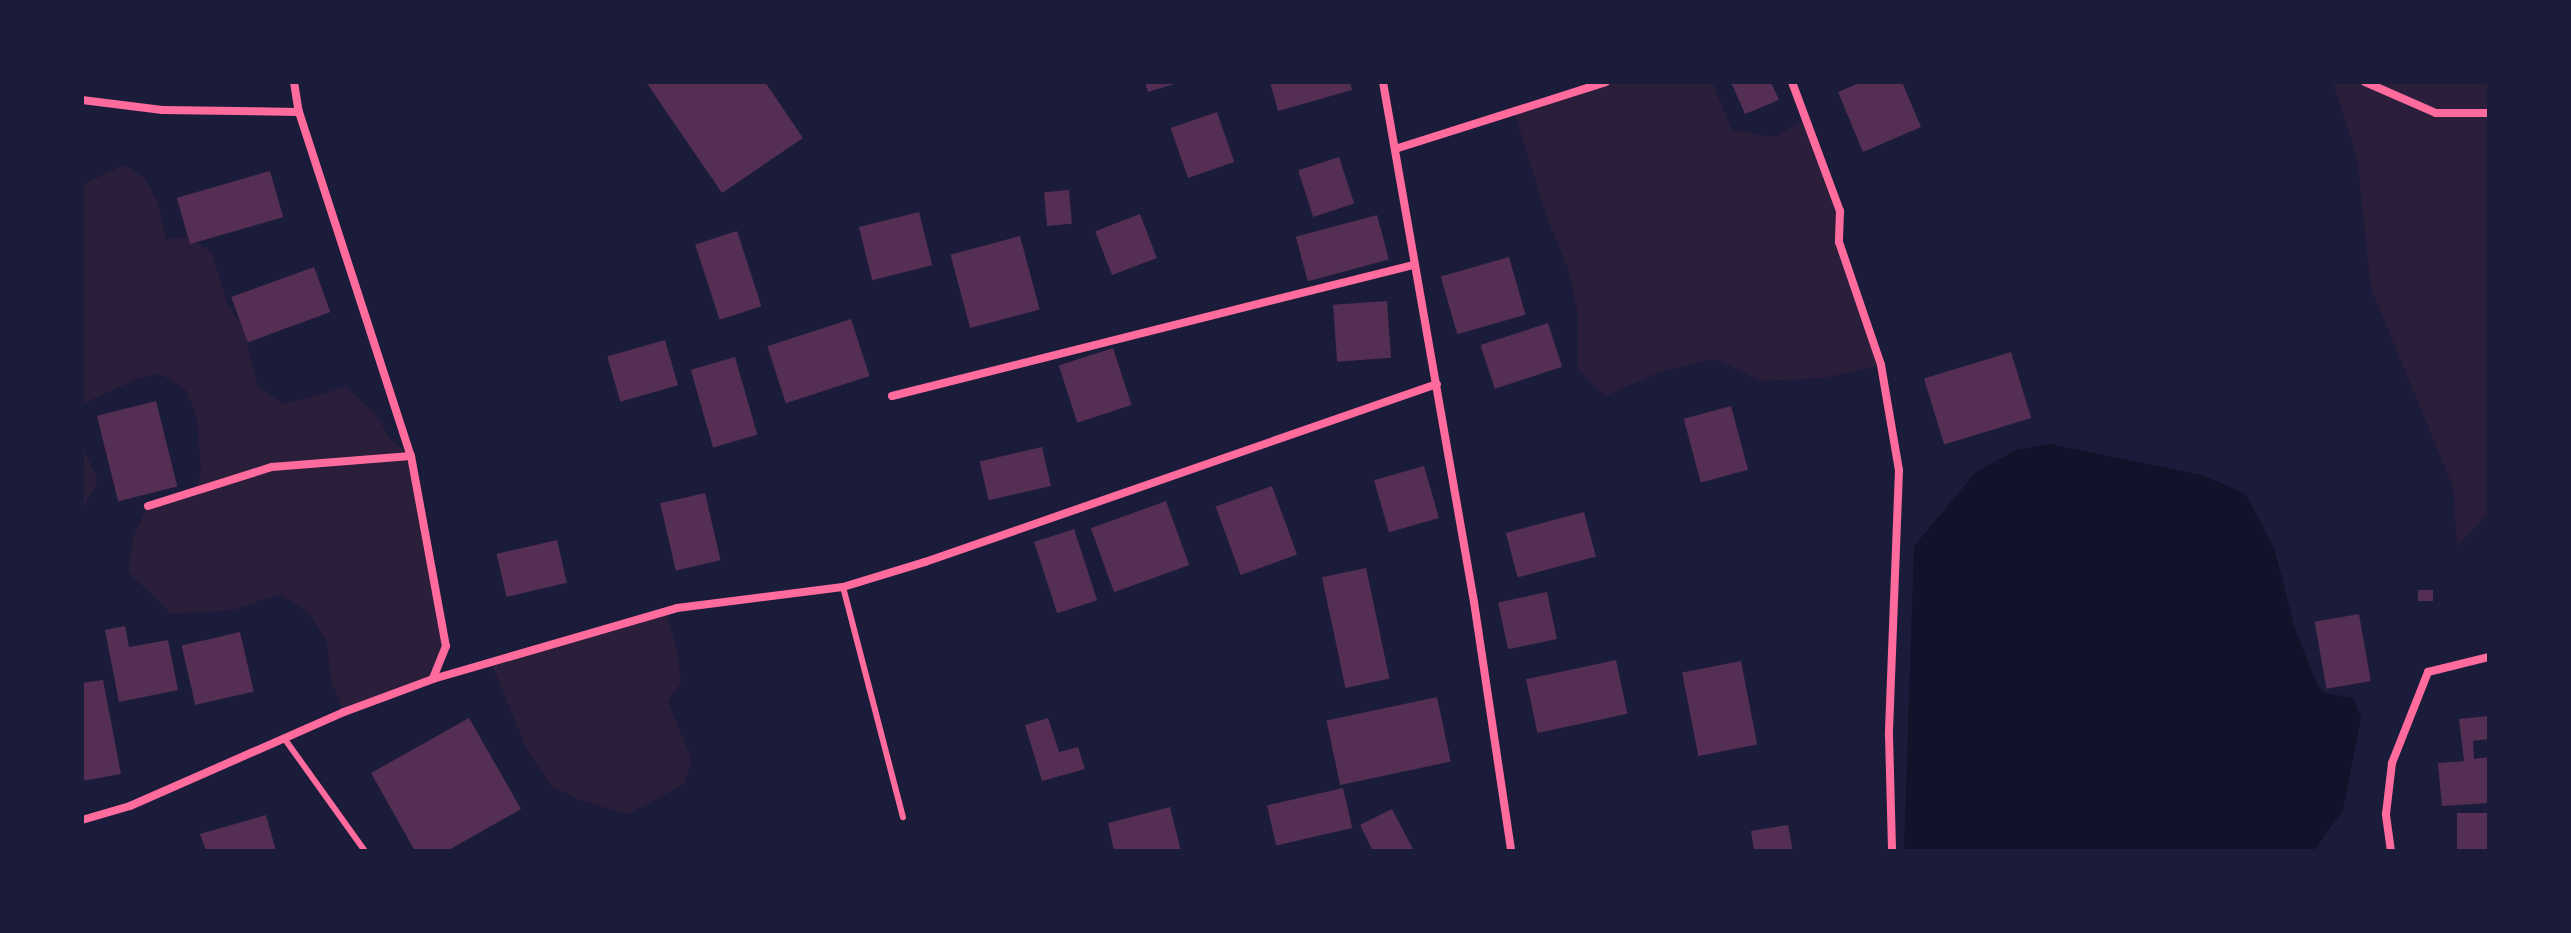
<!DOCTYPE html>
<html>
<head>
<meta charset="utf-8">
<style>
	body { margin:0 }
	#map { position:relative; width:2571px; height:933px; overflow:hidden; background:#1b1b3a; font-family:"Exo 2",sans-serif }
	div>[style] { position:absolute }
	.green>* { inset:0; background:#2a1e3b }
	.water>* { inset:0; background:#12122b }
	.building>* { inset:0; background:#542f53; transform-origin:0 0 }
	.service>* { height:6px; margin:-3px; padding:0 3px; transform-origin:3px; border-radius:3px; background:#ff6b9d }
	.minor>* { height:8px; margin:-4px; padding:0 4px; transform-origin:4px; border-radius:4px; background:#ff6b9d }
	span { translate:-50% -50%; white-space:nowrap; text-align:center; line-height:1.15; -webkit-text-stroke:8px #1b1b3a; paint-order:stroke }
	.frame { position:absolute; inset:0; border:84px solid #1b1b3a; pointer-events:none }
</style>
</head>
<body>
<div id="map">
	<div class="green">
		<i style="clip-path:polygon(1606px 82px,1712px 82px,1732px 130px,1774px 137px,1806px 119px,1840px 211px,1839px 242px,1881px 365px,1824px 378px,1761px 381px,1716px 359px,1660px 372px,1605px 396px,1578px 369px,1578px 314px,1568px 268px,1547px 218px,1514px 111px)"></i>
		<i style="clip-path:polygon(2333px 82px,2485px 82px,2489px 88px,2489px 513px,2457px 545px,2453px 487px,2371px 288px,2357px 158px)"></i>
		<i style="clip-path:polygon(124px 165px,144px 178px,157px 200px,166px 239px,186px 237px,211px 251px,228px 305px,244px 330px,258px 387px,283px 404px,347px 387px,376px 415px,390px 439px,411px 456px,446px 646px,433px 679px,344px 712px,331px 681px,327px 642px,308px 612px,279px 594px,233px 610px,171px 614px,128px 572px,133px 537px,148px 506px,193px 491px,201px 475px,197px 418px,186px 390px,160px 374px,137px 379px,82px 404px,82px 185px)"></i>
		<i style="clip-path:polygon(82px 444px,98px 481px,82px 510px)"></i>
		<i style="clip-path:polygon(665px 611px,677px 649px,681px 682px,668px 702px,692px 760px,684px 784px,629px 814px,582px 801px,552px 787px,526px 748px,491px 662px)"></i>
	</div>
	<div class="water">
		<i style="clip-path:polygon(2049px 444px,2202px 475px,2246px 494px,2275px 551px,2294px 626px,2317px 685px,2325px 693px,2353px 698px,2361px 718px,2343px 810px,2314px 851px,1904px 851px,1914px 546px,1976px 472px,2016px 450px)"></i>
	</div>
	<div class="building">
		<i style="clip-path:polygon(646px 82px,765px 82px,803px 138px,722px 193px)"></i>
		<i style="clip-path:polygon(1145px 82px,1177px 82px,1177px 83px,1148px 92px)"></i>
		<i style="clip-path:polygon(1270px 82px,1350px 82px,1352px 90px,1278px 111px)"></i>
		<i style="clip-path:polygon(1731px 82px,1771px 82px,1779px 100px,1745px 114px)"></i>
		<i style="clip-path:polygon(1862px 82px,1902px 82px,1921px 127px,1863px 152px,1838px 92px)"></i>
		<i style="left:1217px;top:112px;width:53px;height:49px;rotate:71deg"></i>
		<i style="left:1339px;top:157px;width:49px;height:43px;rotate:72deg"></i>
		<i style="left:270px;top:171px;width:48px;height:97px;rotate:74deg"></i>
		<i style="left:1069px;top:190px;width:34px;height:25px;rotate:85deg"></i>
		<i style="left:919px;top:212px;width:55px;height:62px;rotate:76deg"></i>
		<i style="left:1140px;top:214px;width:47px;height:48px;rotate:69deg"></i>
		<i style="left:1377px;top:215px;width:46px;height:84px;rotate:75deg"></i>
		<i style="left:737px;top:231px;width:79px;height:44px;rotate:72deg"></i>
		<i style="left:1020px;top:236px;width:76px;height:72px;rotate:75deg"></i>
		<i style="left:1509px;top:257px;width:60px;height:71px;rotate:74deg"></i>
		<i style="left:314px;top:267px;width:48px;height:88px;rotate:70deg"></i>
		<i style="left:1387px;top:301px;width:57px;height:54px;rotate:86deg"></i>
		<i style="left:851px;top:319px;width:60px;height:88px;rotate:72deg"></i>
		<i style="left:1548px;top:323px;width:46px;height:71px;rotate:72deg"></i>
		<i style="left:665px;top:340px;width:47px;height:60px;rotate:74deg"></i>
		<i style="left:1113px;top:348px;width:60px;height:57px;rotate:72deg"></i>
		<i style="left:2011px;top:352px;width:69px;height:91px;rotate:73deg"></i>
		<i style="left:735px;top:357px;width:81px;height:46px;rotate:74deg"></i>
		<i style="left:156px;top:401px;width:88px;height:61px;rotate:76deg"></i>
		<i style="left:1731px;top:406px;width:66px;height:49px;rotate:75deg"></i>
		<i style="left:1042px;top:447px;width:40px;height:64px;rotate:77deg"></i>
		<i style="left:1424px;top:466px;width:54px;height:52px;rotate:74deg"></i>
		<i style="left:1272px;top:486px;width:73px;height:60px;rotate:70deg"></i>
		<i style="left:705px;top:493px;width:69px;height:46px;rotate:77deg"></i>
		<i style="left:1166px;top:501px;width:68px;height:80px;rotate:70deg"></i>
		<i style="left:1584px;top:512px;width:46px;height:81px;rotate:75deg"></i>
		<i style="left:1074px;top:529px;width:75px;height:42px;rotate:72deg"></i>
		<i style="left:557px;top:540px;width:44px;height:62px;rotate:77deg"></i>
		<i style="left:1366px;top:568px;width:113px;height:45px;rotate:78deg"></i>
		<i style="left:2418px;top:590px;width:15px;height:11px"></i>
		<i style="left:1547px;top:592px;width:48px;height:50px;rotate:78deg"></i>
		<i style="left:2359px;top:614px;width:68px;height:45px;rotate:80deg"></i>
		<i style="clip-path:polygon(125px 626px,129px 647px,168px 640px,178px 690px,119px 702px,105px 630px)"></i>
		<i style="left:240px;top:632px;width:61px;height:60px;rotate:77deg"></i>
		<i style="left:1616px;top:660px;width:55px;height:92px;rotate:78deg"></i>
		<i style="left:1741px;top:661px;width:85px;height:60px;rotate:79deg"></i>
		<i style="clip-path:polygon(103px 680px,121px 774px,82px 781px,82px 683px)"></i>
		<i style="left:1437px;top:697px;width:66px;height:113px;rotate:78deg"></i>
		<i style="clip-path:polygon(2489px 716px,2489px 739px,2473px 741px,2474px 759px,2489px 757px,2489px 803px,2442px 806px,2438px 763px,2464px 761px,2459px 719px)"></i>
		<i style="clip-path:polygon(469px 718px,521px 809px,447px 851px,415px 851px,371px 773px)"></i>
		<i style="clip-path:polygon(1048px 718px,1059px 752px,1078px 747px,1085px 769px,1042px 781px,1025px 725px)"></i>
		<i style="left:1343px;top:788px;width:41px;height:78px;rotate:77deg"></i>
		<i style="clip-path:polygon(1170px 807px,1181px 851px,1114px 851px,1108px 823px)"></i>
		<i style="clip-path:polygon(1392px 809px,1414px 851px,1373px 851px,1360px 825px)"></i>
		<i style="left:2489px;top:813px;width:38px;height:32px;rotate:90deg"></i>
		<i style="clip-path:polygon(266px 815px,276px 851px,206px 851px,200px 834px)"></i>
		<i style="clip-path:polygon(1788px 825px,1793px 851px,1754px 851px,1751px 831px)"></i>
	</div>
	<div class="service">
		<i style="left:843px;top:587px;width:238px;rotate:75.4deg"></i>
		<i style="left:284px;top:738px;width:139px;rotate:54.4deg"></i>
	</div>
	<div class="minor">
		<i style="left:294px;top:82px;width:30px;rotate:81deg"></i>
		<i style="left:1383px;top:82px;width:528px;rotate:80.07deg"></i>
		<i style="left:1474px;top:602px;width:252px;rotate:81.5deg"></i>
		<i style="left:1792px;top:82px;width:138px;rotate:69.6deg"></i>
		<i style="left:1840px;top:211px;width:31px;rotate:92deg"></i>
		<i style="left:1839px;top:242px;width:130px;rotate:71.1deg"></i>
		<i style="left:1881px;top:365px;width:107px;rotate:80.3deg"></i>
		<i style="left:1899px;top:470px;width:265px;rotate:92.2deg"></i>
		<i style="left:1889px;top:735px;width:116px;rotate:88.5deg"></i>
		<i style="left:2365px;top:82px;width:77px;rotate:23.6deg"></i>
		<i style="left:2436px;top:113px;width:53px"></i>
		<i style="left:82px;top:100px;width:81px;rotate:7.1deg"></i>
		<i style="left:162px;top:110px;width:137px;rotate:0.8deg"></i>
		<i style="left:299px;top:112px;width:362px;rotate:72deg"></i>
		<i style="left:411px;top:456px;width:193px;rotate:79.6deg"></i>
		<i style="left:446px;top:646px;width:35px;rotate:112deg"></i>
		<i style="left:1395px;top:149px;width:221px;rotate:-17.6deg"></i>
		<i style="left:892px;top:396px;width:537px;rotate:-14.11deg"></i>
		<i style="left:148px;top:506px;width:130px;rotate:-17.5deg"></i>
		<i style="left:272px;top:467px;width:139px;rotate:-4.5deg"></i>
		<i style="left:82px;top:820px;width:50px;rotate:-16.3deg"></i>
		<i style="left:130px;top:806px;width:234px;rotate:-23.7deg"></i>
		<i style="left:344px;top:712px;width:95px;rotate:-20.3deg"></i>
		<i style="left:433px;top:679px;width:254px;rotate:-16.2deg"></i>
		<i style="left:677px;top:608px;width:167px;rotate:-7.2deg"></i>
		<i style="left:843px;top:587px;width:86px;rotate:-17deg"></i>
		<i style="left:925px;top:562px;width:542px;rotate:-19.17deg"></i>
		<i style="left:2391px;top:851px;width:37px;rotate:-98deg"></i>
		<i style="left:2386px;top:814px;width:51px;rotate:-83.3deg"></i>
		<i style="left:2392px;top:763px;width:98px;rotate:-68.4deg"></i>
		<i style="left:2428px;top:672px;width:63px;rotate:-13.8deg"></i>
	</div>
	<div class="frame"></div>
</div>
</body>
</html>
